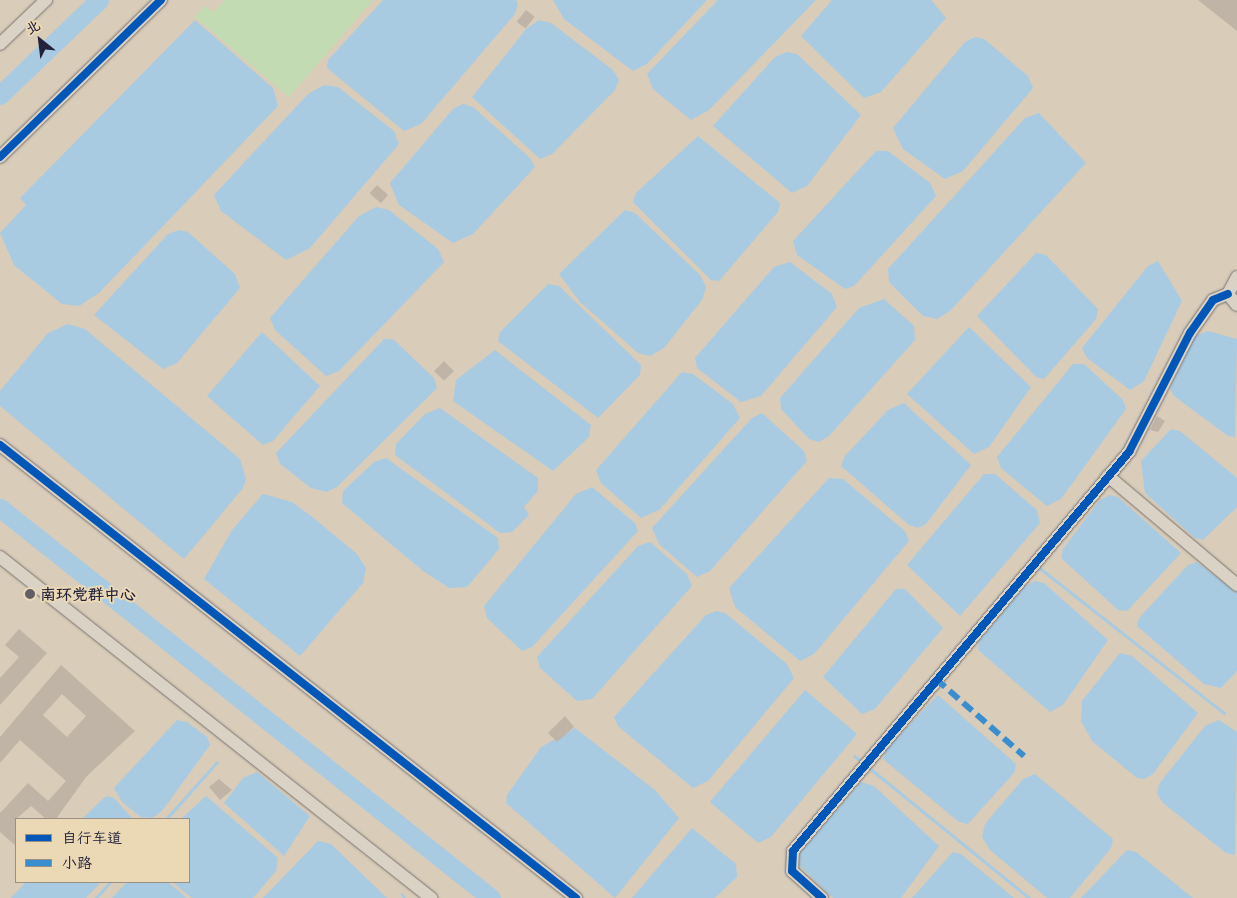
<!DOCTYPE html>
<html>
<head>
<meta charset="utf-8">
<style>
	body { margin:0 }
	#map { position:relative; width:1237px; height:898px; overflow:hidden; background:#d9ccb9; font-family:"Patrick Hand","LXGW WenKai TC",sans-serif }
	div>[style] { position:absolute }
	.green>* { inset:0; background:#c2dbb2 }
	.water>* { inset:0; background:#a9cbe2 }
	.stream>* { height:3px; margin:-1.5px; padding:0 1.5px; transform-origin:1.5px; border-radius:1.5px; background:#a9cbe2 }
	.river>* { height:19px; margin:-9.5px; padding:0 9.5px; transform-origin:9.5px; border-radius:9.5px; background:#a9cbe2 }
	.building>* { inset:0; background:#c0b4a6; transform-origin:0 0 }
	.roads { filter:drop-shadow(0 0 1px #79736f) drop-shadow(0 0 1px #79736f) }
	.minor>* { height:12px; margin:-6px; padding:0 6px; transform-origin:6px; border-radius:6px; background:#dad2c5 }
	.quiet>* { height:6px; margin-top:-3px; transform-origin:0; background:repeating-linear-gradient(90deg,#398ed0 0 12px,transparent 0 18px) }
	.cycleway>* { height:8px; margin:-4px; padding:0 4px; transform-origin:4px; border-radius:4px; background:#0057b8 }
	.dots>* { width:14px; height:14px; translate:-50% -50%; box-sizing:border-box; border:2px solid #ebd9b6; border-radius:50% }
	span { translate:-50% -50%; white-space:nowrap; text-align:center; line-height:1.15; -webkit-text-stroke:4px #ebd9b6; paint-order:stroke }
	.poi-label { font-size:16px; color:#22223b; font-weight:700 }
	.left { translate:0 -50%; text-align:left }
	.legend { position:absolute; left:15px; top:818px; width:175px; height:65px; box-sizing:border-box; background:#ebd9b6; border:1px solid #9b9085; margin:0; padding:6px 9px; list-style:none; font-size:15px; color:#22223b }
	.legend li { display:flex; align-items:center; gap:10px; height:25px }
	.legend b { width:25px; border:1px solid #9b9085 }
	.north { position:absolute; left:15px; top:15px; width:50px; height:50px; -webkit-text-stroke:4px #ebd9b6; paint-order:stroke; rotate:331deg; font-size:14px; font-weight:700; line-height:20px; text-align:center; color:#22223b }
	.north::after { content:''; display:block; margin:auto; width:18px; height:22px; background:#22223b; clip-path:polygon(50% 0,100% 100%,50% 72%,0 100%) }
</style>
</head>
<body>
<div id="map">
	<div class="green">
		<i style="clip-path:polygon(225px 0,373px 0,289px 97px,195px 17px,205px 6px,213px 12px)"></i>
	</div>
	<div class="water">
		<i style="clip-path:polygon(383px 0,516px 0,518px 4px,515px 14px,421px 124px,404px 131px,327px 68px,328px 60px)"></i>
		<i style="clip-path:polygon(553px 0,707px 0,647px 64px,633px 71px,564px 19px)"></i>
		<i style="clip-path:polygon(718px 0,816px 0,709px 110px,691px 120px,653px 89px,647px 74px)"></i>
		<i style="clip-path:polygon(832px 0,931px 0,946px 18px,881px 92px,864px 98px,801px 36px)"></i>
		<i style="clip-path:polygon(195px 20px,273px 88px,278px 106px,99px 293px,79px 306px,62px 304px,14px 265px,0 233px,26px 205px,20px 198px)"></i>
		<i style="clip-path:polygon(539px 20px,551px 23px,613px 70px,619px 80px,615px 90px,552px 154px,540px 159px,472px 97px,527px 28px)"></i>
		<i style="clip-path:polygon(975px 37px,984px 39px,1028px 76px,1033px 88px,963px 171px,945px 179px,903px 149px,893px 128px,965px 42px)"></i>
		<i style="clip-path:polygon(787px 52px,797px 54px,861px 115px,807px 186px,792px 193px,713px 126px,775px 57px)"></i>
		<i style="clip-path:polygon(324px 85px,338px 87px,394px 131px,399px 144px,310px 248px,286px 260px,221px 211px,214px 195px,308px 94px)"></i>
		<i style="clip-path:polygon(463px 104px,473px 107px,530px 158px,535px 167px,473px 234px,453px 243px,399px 205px,390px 183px,453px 109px)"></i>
		<i style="clip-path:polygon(1039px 113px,1086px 163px,950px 311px,937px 319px,923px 316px,889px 282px,888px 269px,1025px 118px)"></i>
		<i style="clip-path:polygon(698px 136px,780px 203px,778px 212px,719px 281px,711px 280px,633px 202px,636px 193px)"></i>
		<i style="clip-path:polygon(876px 151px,888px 151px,930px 183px,936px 196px,854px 286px,845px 289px,797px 255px,793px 241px)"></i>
		<i style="clip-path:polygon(376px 207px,389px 210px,438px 249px,444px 262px,339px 371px,326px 376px,275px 330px,270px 318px,359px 216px)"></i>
		<i style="clip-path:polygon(625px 210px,635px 213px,700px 275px,706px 287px,702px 300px,664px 348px,650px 356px,638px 353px,580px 302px,559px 274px)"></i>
		<i style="clip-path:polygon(179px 230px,188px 232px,235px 274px,240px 288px,177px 363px,163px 369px,94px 315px,168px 234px)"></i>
		<i style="clip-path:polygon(1036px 253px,1046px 255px,1098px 309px,1096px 319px,1044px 379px,1036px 377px,977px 316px)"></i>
		<i style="clip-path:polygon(1158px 261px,1182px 301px,1144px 381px,1130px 390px,1087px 358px,1082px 348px,1148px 266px)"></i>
		<i style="clip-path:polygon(790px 262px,832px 294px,837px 307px,761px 396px,741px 402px,697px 368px,695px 358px,774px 267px)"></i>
		<i style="clip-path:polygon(548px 284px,559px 286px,641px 365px,640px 375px,598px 418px,498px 341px,500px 332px)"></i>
		<i style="clip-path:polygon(884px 299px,914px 326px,915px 340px,829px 436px,819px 442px,809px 439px,781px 409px,780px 398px,859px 308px)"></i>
		<i style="clip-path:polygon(68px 324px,85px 329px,240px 459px,246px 479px,243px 488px,184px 559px,0 406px,0 391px,48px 333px)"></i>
		<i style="clip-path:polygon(969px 327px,1031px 387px,989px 447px,974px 454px,907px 394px)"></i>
		<i style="clip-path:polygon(1208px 331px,1237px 339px,1235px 437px,1228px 436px,1174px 396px,1170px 388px,1195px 336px)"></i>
		<i style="clip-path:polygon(262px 332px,320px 386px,273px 441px,263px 445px,207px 396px)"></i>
		<i style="clip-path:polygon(384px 339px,393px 339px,434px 378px,437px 388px,337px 487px,327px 492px,311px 488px,280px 464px,276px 453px)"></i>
		<i style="clip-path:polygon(495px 350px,591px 425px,589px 437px,553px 471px,453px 401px,456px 380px)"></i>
		<i style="clip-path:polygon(1073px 364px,1084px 364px,1123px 400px,1126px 409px,1061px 499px,1047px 506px,1001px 468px,997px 457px)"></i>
		<i style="clip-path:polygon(682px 372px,693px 374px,733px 404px,740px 418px,659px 510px,641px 518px,601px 483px,596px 470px)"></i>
		<i style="clip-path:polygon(904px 403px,971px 465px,926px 524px,918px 528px,909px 525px,841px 466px,845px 456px,888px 410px)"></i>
		<i style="clip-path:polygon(440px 408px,538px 478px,538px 491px,524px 507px,529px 515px,512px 532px,500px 533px,395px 455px,396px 444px,425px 414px)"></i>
		<i style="clip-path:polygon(762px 413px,804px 451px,807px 461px,710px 571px,697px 577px,659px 544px,652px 528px,752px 418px)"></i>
		<i style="clip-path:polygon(1171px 429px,1180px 431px,1237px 478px,1237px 507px,1203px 540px,1195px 538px,1145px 493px,1141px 461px)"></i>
		<i style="clip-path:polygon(386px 458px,498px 538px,499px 549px,467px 587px,449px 588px,423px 571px,342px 503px,343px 491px,374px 462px)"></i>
		<i style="clip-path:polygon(984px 474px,995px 474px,1037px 510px,1040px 523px,960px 616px,907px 565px)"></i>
		<i style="clip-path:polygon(829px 478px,843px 479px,905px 531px,909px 541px,814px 654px,800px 661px,735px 607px,729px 588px)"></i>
		<i style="clip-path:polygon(592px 487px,635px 523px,638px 531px,532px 647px,522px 651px,487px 618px,484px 606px,576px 494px)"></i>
		<i style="clip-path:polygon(263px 494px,292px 502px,315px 519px,357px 554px,366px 568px,363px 583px,300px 656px,204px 579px,232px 530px)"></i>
		<i style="clip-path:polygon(1109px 495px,1118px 497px,1181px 553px,1127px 611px,1118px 610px,1061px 558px,1063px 549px,1099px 501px)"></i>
		<i style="clip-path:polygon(650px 542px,687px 574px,692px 586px,592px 699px,577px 701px,540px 668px,537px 657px,638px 546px)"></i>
		<i style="clip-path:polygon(1197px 562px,1237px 593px,1237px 671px,1221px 688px,1204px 684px,1137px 626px,1139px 618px,1188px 565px)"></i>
		<i style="clip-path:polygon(1035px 581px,1044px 583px,1108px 640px,1063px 705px,1050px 712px,978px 650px,979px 641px,1025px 586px)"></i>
		<i style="clip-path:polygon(896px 589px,905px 589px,943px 628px,875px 709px,862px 714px,823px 677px)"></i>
		<i style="clip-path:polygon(716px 611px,725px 613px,787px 664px,794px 678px,708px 781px,693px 788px,618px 726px,614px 717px,706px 615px)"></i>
		<i style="clip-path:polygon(1120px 653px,1132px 656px,1198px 713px,1153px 774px,1144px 779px,1137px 778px,1092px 741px,1081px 721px,1082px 701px)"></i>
		<i style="clip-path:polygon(805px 690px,857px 734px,771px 837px,758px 843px,710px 802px)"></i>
		<i style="clip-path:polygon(938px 695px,1016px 764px,1014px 773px,968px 824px,959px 822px,883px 759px,887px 748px)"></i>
		<i style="clip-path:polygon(177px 720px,187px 722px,207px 737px,210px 745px,162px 811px,152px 818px,141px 817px,122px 802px,114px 788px)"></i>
		<i style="clip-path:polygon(1219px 720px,1237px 732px,1235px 855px,1226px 853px,1163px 803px,1157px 794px,1159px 784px,1205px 726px)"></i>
		<i style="clip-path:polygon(575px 728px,655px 790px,679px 818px,615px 898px,506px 803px,507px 795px,541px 747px)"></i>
		<i style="clip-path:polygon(257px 772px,310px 816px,284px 856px,224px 803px,243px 778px)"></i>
		<i style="clip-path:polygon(1035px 774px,1113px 839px,1111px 848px,1070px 898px,1047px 898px,990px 850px,982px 837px,985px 824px,1023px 779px)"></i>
		<i style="clip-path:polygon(861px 782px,874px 786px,939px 846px,901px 898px,833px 898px,798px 864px,800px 853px)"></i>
		<i style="clip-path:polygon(106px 796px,114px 798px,133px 819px,82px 819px)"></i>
		<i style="clip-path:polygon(206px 796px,278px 858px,276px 871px,253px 898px,192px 898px,172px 882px,189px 882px,189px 819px,181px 819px)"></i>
		<i style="clip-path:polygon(692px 828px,736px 864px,737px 877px,715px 898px,632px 898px)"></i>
		<i style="clip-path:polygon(318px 841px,331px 844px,387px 898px,263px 898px)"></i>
		<i style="clip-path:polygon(1127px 850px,1136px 852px,1193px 898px,1081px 898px)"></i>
		<i style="clip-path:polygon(953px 852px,961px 854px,1014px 898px,912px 898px)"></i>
		<i style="clip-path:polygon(26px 882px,101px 882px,86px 898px,11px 898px)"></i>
		<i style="clip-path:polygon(127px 882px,168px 882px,187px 898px,112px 898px)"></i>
	</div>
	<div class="stream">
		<i style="left:1037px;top:566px;width:238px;rotate:38.2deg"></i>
		<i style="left:854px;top:756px;width:11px;rotate:38deg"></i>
		<i style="left:868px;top:767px;width:208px;rotate:39.1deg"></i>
		<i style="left:166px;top:819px;width:76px;rotate:-48.2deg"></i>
		<i style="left:402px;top:894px;width:4px;rotate:63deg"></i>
		<i style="left:96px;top:898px;width:21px;rotate:-49deg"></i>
	</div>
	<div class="river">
		<i style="left:0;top:95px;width:137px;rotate:-43.8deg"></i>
		<i style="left:0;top:508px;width:627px;rotate:38.46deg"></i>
	</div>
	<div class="building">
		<i style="clip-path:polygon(1198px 0,1237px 0,1237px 31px)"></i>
		<i style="left:526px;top:10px;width:11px;height:15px;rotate:38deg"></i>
		<i style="left:377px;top:185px;width:15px;height:11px;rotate:42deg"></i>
		<i style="left:444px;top:361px;width:14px;height:14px;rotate:45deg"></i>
		<i style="clip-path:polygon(1157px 416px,1165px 421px,1158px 432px,1150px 430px)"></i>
		<i style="clip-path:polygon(19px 629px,47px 653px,0 705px,0 678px,19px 657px,5px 645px)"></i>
		<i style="clip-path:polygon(evenodd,61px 665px,135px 731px,86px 777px,56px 819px,46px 819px,31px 806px,16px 819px,16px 846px,0 832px,0 813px,28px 783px,48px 801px,66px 781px,20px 740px,0 763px,0 737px,61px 665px,62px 694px,86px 716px,67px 737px,43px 715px,62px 694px)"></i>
		<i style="clip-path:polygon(565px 716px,574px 727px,557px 742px,548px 733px)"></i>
		<i style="clip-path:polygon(219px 779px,232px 790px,220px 800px,209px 787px)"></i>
	</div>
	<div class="roads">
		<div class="minor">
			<i style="left:0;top:44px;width:64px;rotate:-43.7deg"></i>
			<i style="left:0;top:157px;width:225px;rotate:-44.3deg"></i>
			<i style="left:1237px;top:277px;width:19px;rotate:118deg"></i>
			<i style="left:1228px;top:294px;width:14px;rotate:51deg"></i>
			<i style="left:0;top:445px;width:733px;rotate:38.18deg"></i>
			<i style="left:1108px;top:476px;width:169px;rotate:40.2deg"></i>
			<i style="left:0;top:557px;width:550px;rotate:38.35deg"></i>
			<i style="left:822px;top:898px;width:40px;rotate:-138deg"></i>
			<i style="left:792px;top:871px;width:20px;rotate:-87deg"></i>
			<i style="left:793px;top:851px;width:522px;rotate:-49.9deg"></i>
			<i style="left:1129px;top:452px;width:134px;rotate:-62.9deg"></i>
			<i style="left:1190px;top:333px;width:40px;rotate:-55.1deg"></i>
			<i style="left:1213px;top:300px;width:16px;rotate:-22deg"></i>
		</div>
	</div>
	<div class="quiet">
		<i style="left:936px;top:679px;width:117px;rotate:41.2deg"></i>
	</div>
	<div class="cycleway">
		<i style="left:0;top:157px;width:225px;rotate:-44.3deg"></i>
		<i style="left:0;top:445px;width:733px;rotate:38.18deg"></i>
		<i style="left:822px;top:898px;width:40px;rotate:-138deg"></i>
		<i style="left:792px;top:871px;width:20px;rotate:-87deg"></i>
		<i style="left:793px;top:851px;width:522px;rotate:-49.9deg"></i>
		<i style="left:1129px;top:452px;width:134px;rotate:-62.9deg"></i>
		<i style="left:1190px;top:333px;width:40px;rotate:-55.1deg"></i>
		<i style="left:1213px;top:300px;width:16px;rotate:-22deg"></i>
	</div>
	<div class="dots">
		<i style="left:30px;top:594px;background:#625e67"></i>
	</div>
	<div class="poi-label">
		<span class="left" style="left:40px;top:594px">南环党群中心</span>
	</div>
	<ul class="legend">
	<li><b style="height:6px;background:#0057b8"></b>自行车道</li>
	<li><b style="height:6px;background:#398ed0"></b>小路</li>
	</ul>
	<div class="north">北</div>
</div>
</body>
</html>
